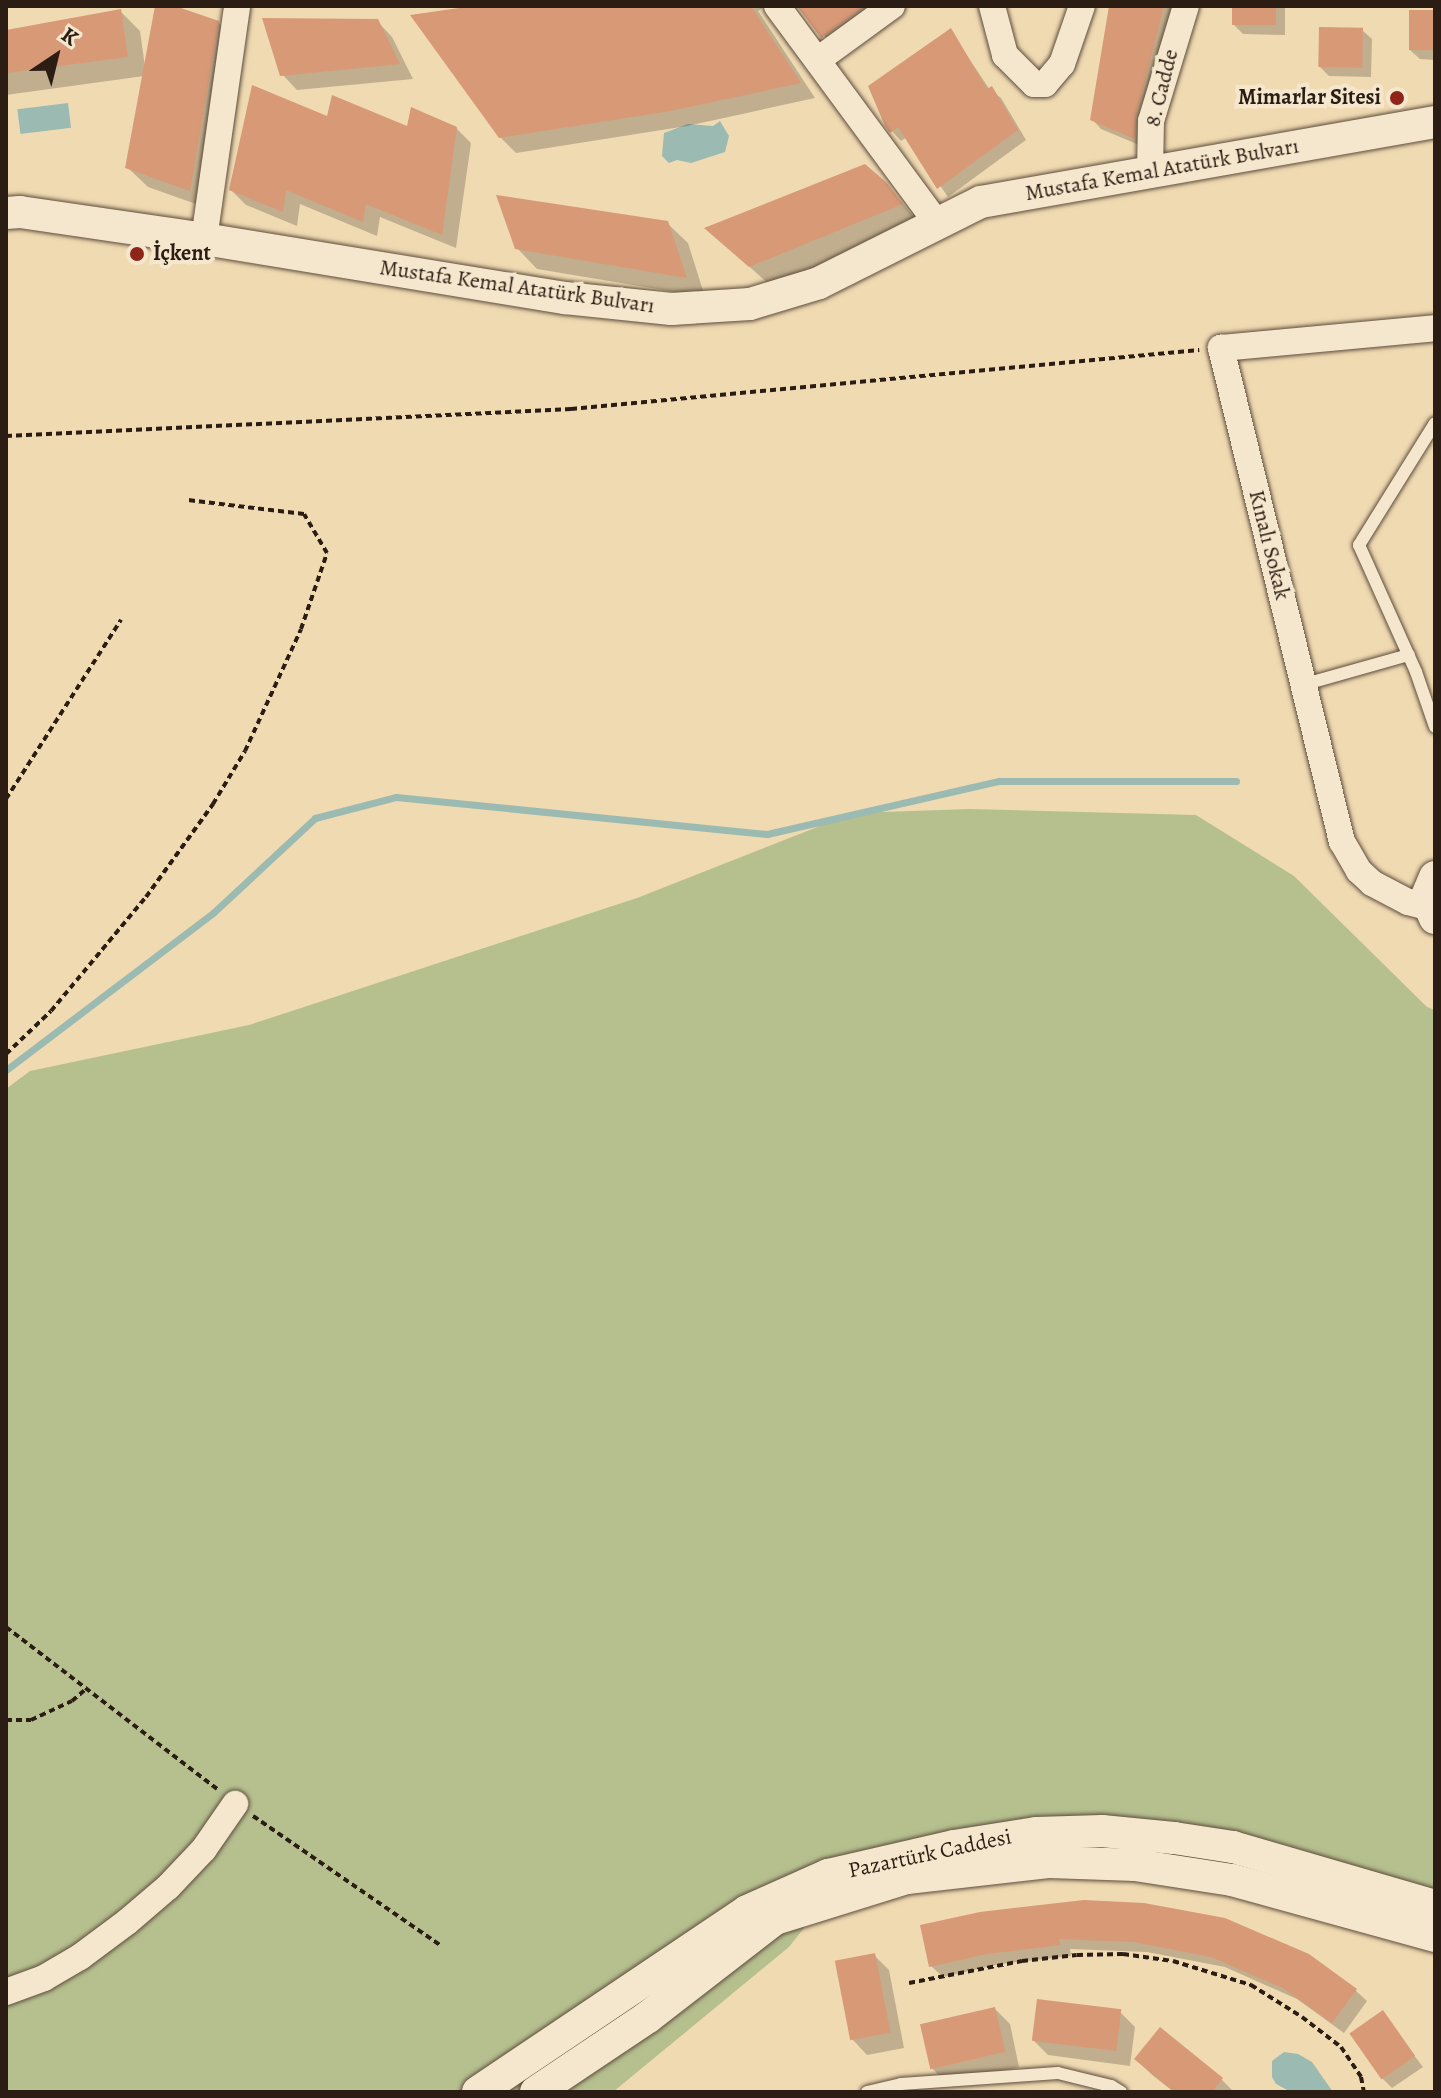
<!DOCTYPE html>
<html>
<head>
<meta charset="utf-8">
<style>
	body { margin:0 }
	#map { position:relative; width:1441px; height:2098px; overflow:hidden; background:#f0dab2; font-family:Alegreya,serif }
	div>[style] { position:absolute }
	.green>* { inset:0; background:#b6c08f }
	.water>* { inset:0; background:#9bbab1; transform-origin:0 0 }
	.shadow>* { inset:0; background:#0003 }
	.stream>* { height:7px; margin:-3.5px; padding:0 3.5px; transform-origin:3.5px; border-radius:3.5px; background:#9bbab1 }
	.building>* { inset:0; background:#d89977; transform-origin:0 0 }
	.path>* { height:4px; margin-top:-2px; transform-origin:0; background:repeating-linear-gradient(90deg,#2c1d14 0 6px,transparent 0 10px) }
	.roads { filter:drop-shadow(0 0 2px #5d4c3c) drop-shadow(0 0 2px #5d4c3c) }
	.service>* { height:12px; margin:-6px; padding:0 6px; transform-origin:6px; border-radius:6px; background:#f5e7cd }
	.minor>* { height:26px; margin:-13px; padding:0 13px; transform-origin:13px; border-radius:13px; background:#f5e7cd }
	.tertiary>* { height:32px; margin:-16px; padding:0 16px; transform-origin:16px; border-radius:16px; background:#f5e7cd }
	.dots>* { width:22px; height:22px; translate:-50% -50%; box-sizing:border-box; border:4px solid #f5e7cd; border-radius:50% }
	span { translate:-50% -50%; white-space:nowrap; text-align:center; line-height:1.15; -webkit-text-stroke:8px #f5e7cd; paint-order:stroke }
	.street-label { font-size:22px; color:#2c1d14 }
	.poi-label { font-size:22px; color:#2c1d14; font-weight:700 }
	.right { translate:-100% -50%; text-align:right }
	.left { translate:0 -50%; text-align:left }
	.frame { position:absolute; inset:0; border:8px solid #2c1d14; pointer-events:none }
	.north { position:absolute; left:16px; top:16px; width:80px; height:80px; -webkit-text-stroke:6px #f5e7cd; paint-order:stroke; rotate:35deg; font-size:22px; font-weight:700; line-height:32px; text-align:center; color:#2c1d14 }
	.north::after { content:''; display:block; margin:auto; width:28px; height:36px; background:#2c1d14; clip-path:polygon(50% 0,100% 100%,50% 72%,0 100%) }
</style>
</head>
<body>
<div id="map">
	<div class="green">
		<i style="clip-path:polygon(970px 809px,1196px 815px,1294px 876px,1427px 1007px,1435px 1010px,1435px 1908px,1014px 1849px,826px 1900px,789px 1947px,613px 2092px,6px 2092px,6px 1089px,30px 1071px,249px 1025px,637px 898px,853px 813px)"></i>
	</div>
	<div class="water">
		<i style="left:68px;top:103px;width:25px;height:51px;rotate:83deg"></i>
		<i style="clip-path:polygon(720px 121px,729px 136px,725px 152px,691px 163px,677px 160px,669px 163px,662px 156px,664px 133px,688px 124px,713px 126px)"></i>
		<i style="clip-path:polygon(1284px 2052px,1298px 2054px,1312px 2062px,1333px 2092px,1291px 2092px,1276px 2084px,1272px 2077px,1272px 2061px)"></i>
	</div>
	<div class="shadow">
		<i style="clip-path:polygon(157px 6px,169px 6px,218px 22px,238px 43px,210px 209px,148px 187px,127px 167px,144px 76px,6px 95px,6px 32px,120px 11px,140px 31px,145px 67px)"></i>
		<i style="clip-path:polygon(486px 6px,765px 6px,758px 11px,815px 98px,687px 126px,516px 153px,500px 137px)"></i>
		<i style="clip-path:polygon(800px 6px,902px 6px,838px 52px)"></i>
		<i style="clip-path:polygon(1127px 6px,1185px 6px,1144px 147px,1101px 129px,1092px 119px)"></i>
		<i style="clip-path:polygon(1234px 6px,1285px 6px,1285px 35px,1243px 34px,1233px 24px)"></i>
		<i style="clip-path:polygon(1435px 12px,1435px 60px,1420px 59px,1410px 50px)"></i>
		<i style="clip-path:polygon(377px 21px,392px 37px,413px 79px,297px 90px,282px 74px)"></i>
		<i style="clip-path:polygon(950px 30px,990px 90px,1001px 98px,1026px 140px,948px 197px,907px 137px,901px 141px,892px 131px)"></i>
		<i style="clip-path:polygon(1362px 30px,1372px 39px,1371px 77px,1329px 76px,1320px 67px)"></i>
		<i style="clip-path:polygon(329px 119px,408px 129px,456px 128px,471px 143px,456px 248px,380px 217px,377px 236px,300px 204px,297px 226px,246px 205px,231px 190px)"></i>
		<i style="clip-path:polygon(886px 184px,921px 225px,771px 286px,707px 229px)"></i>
		<i style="clip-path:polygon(667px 223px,688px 243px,705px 297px,537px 269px,517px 248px)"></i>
		<i style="clip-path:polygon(1224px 1920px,1355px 1990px,1367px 2001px,1344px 2033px,1297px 1999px,1225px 1967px,1147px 1952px,1070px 1949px,1071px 1956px,1000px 1964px,943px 1977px,931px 1966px,922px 1927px)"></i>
		<i style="clip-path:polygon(874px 1955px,889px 1970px,904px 2048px,867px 2055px,853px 2040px)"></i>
		<i style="clip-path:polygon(995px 2009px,1010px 2024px,1019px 2067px,946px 2083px,932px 2068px)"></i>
		<i style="clip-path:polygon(1120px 2012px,1135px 2027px,1130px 2066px,1048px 2055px,1033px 2040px)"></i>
		<i style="clip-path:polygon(1382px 2013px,1423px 2067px,1392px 2088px,1382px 2078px)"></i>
		<i style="clip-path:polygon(1160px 2029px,1222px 2080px,1234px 2092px,1174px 2092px,1151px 2074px,1136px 2059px)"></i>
	</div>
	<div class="stream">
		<i style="left:6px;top:1070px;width:261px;rotate:-37.2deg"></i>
		<i style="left:214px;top:912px;width:138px;rotate:-42.9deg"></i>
		<i style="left:315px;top:818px;width:84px;rotate:-14.5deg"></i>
		<i style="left:396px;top:797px;width:373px;rotate:5.7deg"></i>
		<i style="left:767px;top:834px;width:238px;rotate:-12.9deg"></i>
		<i style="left:999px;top:781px;width:237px"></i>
	</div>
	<div class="building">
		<i style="clip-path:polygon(155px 6px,175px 6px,219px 21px,190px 191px,125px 168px)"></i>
		<i style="clip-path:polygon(473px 6px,751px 6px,801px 83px,670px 111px,499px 138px,410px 15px)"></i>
		<i style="clip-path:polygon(797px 6px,865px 6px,821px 38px)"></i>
		<i style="clip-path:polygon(1109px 6px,1164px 6px,1136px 117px,1135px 139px,1090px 120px)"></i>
		<i style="left:1232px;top:6px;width:44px;height:19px"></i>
		<i style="clip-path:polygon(121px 9px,128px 57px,6px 73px,6px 30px)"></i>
		<i style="left:1409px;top:10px;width:26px;height:40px"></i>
		<i style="clip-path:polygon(262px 18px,378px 19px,400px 64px,280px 76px)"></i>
		<i style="left:1319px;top:27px;width:44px;height:40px;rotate:1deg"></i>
		<i style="clip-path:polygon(951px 28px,987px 89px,992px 86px,1018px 130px,937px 189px,898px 127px,890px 133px,885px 126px,868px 86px)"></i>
		<i style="clip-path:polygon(252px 85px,327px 116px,332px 95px,407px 126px,411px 107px,457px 127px,442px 235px,366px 204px,363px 222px,286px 190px,283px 212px,229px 190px)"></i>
		<i style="clip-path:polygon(865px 164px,887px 183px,903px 204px,749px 267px,704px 228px)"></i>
		<i style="clip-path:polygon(496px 195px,668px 221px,687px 278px,515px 249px)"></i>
		<i style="clip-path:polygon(1084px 1900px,1144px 1903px,1225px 1918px,1309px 1954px,1357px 1989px,1332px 2023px,1283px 1988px,1211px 1957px,1134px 1942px,1059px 1939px,1060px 1945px,987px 1954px,929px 1967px,920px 1925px,980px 1912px)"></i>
		<i style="left:875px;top:1953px;width:81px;height:41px;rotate:79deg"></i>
		<i style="left:1037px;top:1999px;width:85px;height:42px;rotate:7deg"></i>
		<i style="left:995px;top:2007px;width:46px;height:77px;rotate:77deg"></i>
		<i style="left:1383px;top:2010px;width:56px;height:41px;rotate:55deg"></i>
		<i style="clip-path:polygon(1160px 2027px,1223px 2078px,1212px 2092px,1174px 2092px,1134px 2059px)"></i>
	</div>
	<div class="path">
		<i style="left:6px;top:436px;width:566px;rotate:-2.74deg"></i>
		<i style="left:571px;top:409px;width:631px;rotate:-5.37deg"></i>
		<i style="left:6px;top:799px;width:213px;rotate:-57.3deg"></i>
		<i style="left:6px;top:1054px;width:62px;rotate:-43.7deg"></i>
		<i style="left:51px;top:1011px;width:148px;rotate:-50.2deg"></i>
		<i style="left:146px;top:897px;width:115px;rotate:-54.2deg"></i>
		<i style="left:213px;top:804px;width:62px;rotate:-58.9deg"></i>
		<i style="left:245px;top:751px;width:134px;rotate:-65.3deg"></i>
		<i style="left:301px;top:629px;width:80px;rotate:-71.1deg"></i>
		<i style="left:327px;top:553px;width:45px;rotate:-120.5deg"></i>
		<i style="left:304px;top:514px;width:117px;rotate:-173.1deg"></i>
		<i style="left:6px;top:1627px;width:266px;rotate:37.5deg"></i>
		<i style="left:6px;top:1720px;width:25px"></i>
		<i style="left:31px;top:1720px;width:45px;rotate:-24.9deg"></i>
		<i style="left:72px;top:1701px;width:18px;rotate:-41deg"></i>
		<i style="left:253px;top:1816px;width:227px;rotate:34.6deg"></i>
		<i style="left:909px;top:1983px;width:115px;rotate:-11deg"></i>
		<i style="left:1022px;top:1961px;width:55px;rotate:-6.2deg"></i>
		<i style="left:1077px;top:1955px;width:46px;rotate:-1.2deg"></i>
		<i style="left:1123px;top:1954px;width:50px;rotate:8deg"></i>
		<i style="left:1173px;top:1961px;width:82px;rotate:17.1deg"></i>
		<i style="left:1251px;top:1985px;width:60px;rotate:32.1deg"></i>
		<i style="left:1302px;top:2017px;width:49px;rotate:37.6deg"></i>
		<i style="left:1341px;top:2047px;width:36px;rotate:56deg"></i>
		<i style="left:1361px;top:2077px;width:15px;rotate:79deg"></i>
	</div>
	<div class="roads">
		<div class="service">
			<i style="left:1435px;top:423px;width:144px;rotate:121.9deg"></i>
			<i style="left:1359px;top:545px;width:139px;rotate:65.8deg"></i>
			<i style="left:1416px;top:672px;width:58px;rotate:70.9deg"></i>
			<i style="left:1302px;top:685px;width:111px;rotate:-15.7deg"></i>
			<i style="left:867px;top:2092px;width:35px;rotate:-13deg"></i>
			<i style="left:901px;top:2084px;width:157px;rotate:-4deg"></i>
			<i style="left:1058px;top:2073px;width:55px;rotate:13.8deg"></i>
			<i style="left:1111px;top:2086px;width:12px;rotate:31deg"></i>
		</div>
		<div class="minor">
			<i style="left:777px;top:6px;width:268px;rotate:53.6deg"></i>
			<i style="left:992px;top:6px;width:51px;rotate:75.1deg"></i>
			<i style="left:1005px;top:55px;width:41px;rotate:45deg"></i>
			<i style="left:1034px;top:84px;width:11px"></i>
			<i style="left:1045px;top:84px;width:26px;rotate:-50deg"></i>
			<i style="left:1062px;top:64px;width:61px;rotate:-71deg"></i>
			<i style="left:819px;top:59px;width:90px;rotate:-36deg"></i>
			<i style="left:1150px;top:172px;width:51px;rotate:-88.9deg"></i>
			<i style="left:1151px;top:121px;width:120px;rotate:-73.1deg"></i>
			<i style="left:204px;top:239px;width:235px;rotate:-81.9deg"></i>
			<i style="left:1427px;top:907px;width:20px;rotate:-165deg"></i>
			<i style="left:1408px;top:902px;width:41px;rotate:-152.2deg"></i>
			<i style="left:1372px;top:883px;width:18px;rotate:-137deg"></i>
			<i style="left:1359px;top:871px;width:34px;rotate:-120deg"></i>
			<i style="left:1342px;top:842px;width:509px;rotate:-103.76deg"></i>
			<i style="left:1221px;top:348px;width:215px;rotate:-5.3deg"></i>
			<i style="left:6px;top:1992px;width:40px;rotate:-20.2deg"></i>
			<i style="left:44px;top:1978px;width:42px;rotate:-30.3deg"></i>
			<i style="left:80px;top:1957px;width:59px;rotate:-36.7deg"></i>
			<i style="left:127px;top:1922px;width:54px;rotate:-40.5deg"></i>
			<i style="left:168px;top:1887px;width:52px;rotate:-46.5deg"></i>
			<i style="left:204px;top:1849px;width:55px;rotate:-55.4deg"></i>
		</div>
		<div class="tertiary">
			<i style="left:6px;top:213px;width:14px;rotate:-4deg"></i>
			<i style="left:20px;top:212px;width:186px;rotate:8.3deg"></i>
			<i style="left:204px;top:239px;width:366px;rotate:9.3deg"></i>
			<i style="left:565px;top:298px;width:107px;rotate:5.9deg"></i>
			<i style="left:671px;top:309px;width:79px;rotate:-3.6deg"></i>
			<i style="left:750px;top:304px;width:72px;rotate:-16.9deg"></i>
			<i style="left:819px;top:283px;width:181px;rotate:-26.6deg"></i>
			<i style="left:981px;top:202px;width:461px;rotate:-10deg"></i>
			<i style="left:1435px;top:877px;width:23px;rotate:113deg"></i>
			<i style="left:1426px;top:898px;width:22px;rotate:66deg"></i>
			<i style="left:478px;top:2092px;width:324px;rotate:-33.9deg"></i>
			<i style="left:747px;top:1911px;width:89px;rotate:-24deg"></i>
			<i style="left:828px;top:1875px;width:129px;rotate:-13deg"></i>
			<i style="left:954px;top:1846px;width:83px;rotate:-9deg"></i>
			<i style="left:1036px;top:1833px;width:66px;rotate:-1.7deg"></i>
			<i style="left:1102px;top:1831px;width:72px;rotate:5.6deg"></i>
			<i style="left:1174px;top:1838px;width:60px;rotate:8.7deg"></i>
			<i style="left:1233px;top:1847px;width:210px;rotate:16.3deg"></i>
			<i style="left:536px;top:2092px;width:135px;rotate:-33.8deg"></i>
			<i style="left:648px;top:2017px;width:160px;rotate:-37.7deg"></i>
			<i style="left:775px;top:1919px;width:138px;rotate:-17.3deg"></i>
			<i style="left:907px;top:1878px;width:144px;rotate:-6.4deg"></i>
			<i style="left:1050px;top:1862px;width:85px;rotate:2deg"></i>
			<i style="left:1135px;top:1865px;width:98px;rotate:8.8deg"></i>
			<i style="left:1232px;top:1880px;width:211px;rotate:15.4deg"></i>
		</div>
	</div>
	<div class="dots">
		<i style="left:1397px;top:98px;background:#8f2418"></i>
		<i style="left:137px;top:254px;background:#8f2418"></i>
	</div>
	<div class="street-label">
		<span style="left:1162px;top:88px;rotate:-76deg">8. Cadde</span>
		<span style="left:1162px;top:170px;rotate:-10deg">Mustafa Kemal Atatürk Bulvarı</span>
		<span style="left:517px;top:287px;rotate:8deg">Mustafa Kemal Atatürk Bulvarı</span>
		<span style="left:1269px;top:545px;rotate:76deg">Kınalı Sokak</span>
		<span style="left:930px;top:1854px;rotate:-12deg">Pazartürk Caddesi</span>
	</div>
	<div class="poi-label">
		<span class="right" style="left:1381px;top:98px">Mimarlar Sitesi</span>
		<span class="left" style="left:153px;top:254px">İçkent</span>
	</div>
	<div class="frame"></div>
	<div class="north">K</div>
</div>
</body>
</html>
